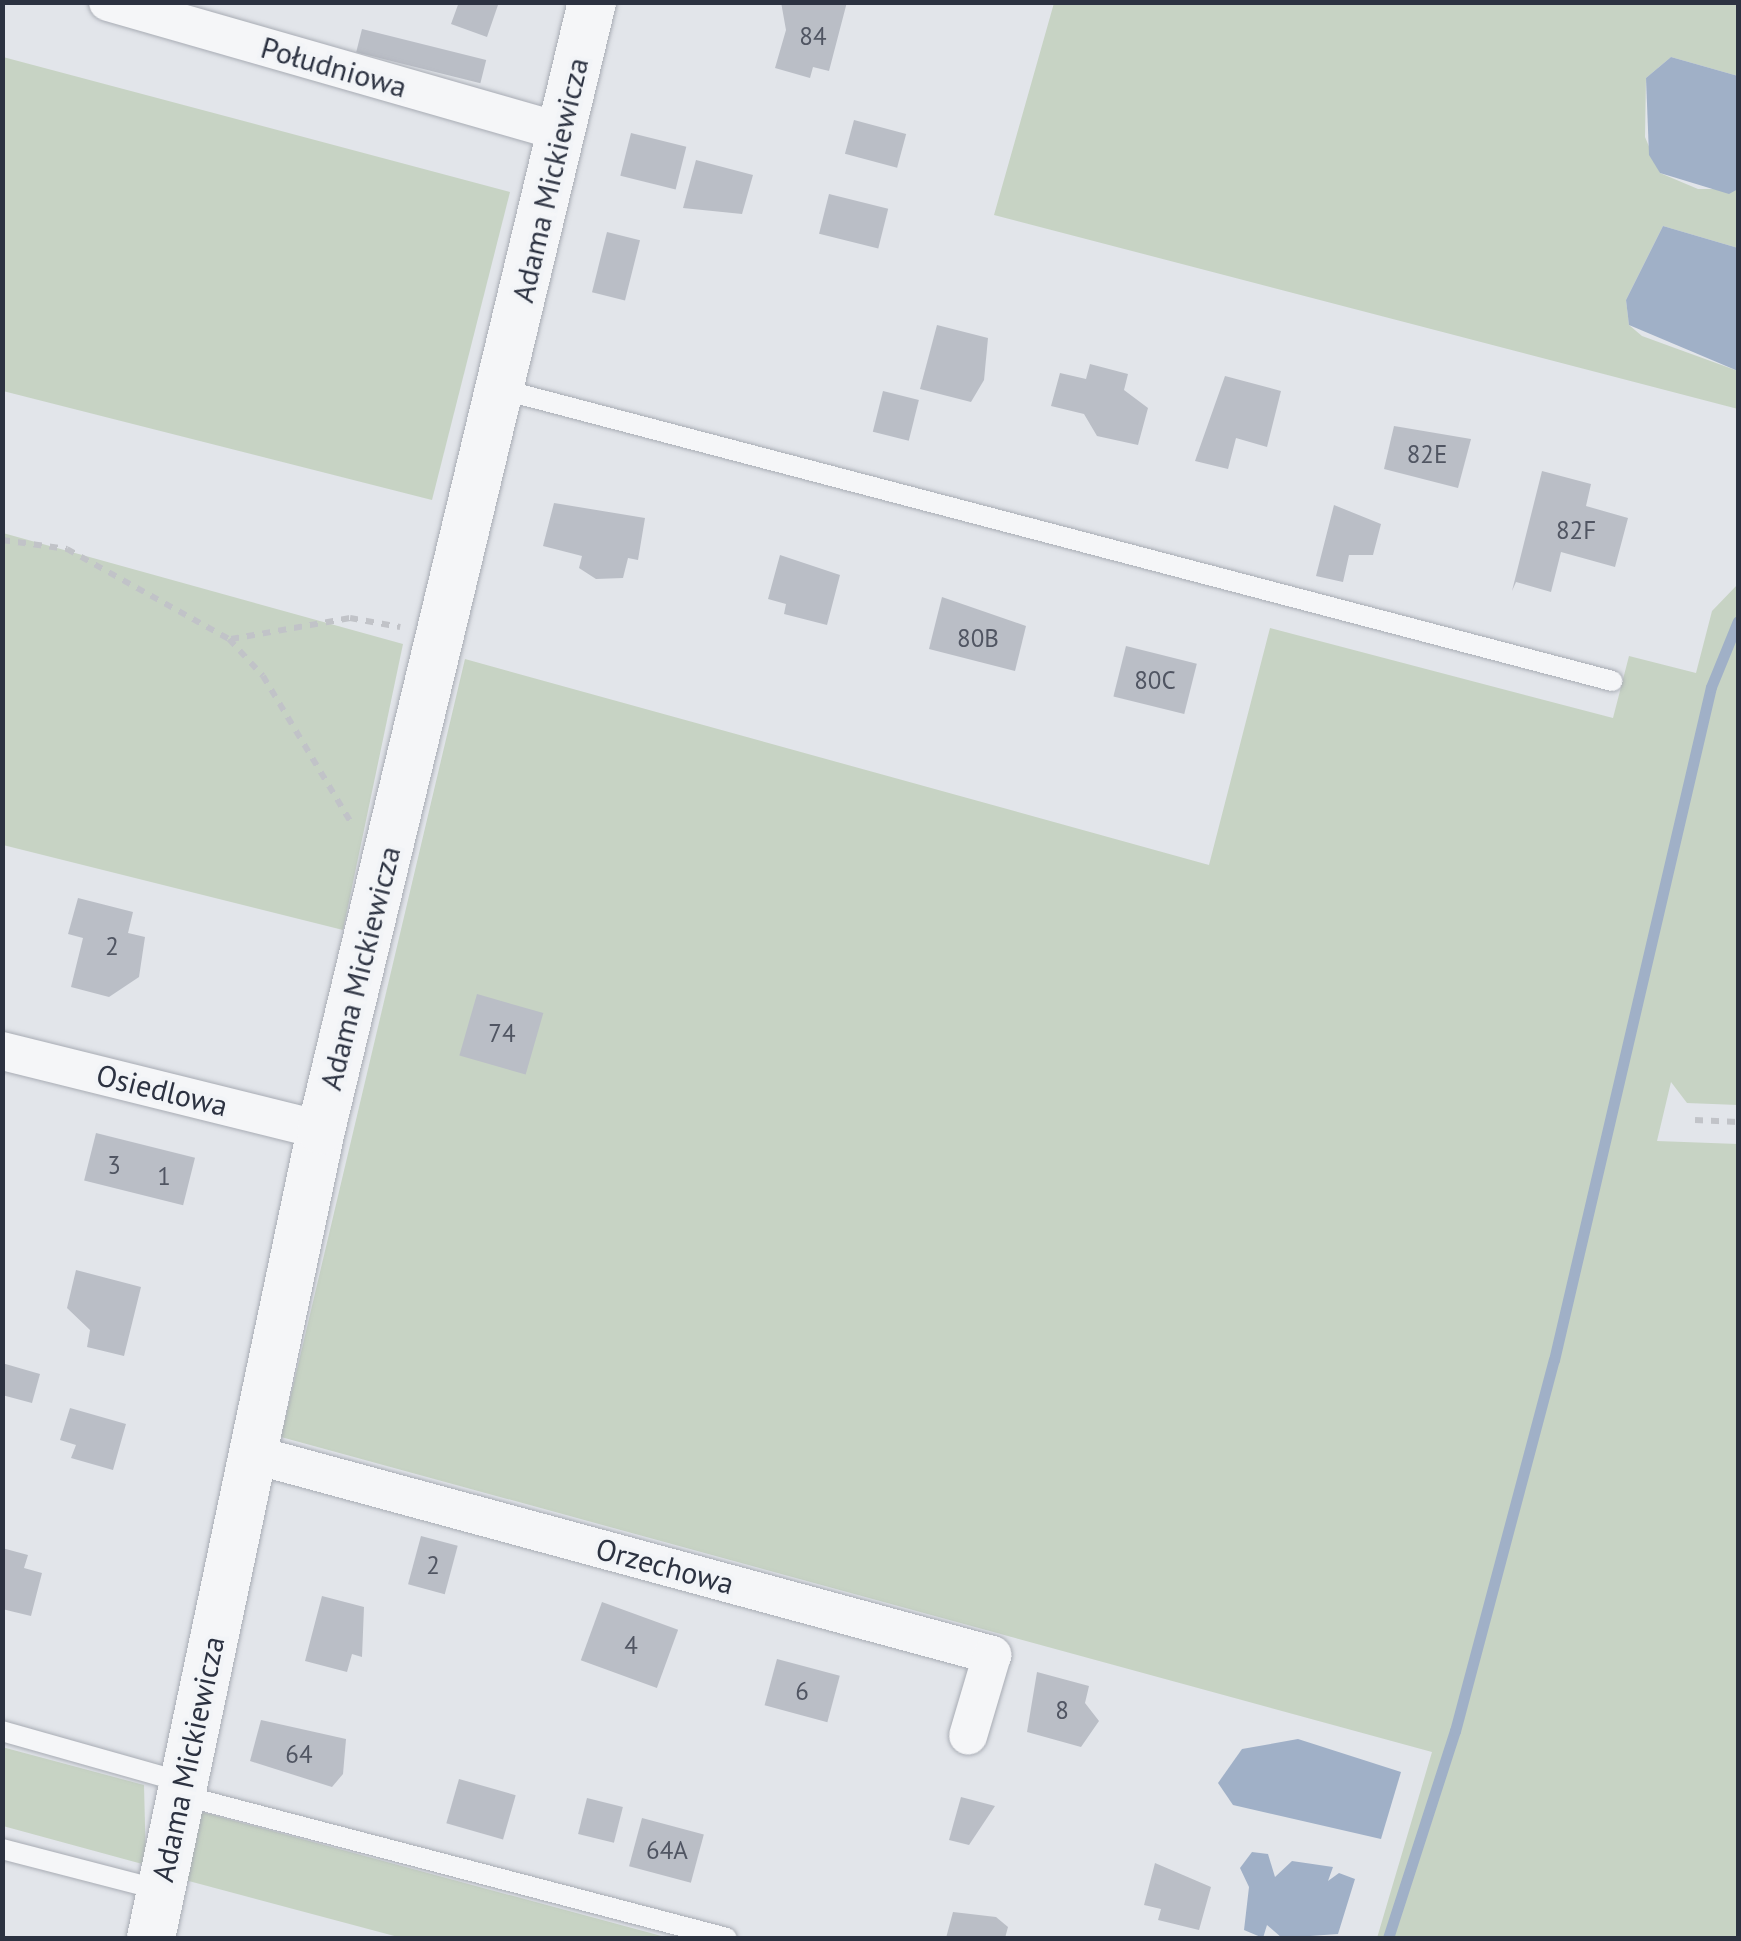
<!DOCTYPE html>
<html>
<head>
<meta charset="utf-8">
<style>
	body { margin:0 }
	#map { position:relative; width:1741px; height:1941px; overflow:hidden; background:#e2e5ea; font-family:"PT Sans",sans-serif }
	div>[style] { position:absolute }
	.green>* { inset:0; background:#c7d3c4 }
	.water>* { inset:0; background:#a0b0c7 }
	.stream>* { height:11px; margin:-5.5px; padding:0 5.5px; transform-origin:5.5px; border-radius:5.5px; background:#a0b0c7 }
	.building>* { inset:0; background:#babec6; transform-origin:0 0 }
	.path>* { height:6px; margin-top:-3px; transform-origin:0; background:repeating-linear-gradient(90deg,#c1c3c8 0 8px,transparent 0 16px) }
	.roads { filter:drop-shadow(0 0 2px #a8acb4) drop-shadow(0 0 2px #a8acb4) }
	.service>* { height:20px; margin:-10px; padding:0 10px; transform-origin:10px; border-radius:10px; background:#f5f6f8 }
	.minor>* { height:38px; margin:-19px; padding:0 19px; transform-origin:19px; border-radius:19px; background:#f5f6f8 }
	.tertiary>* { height:48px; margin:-24px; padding:0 24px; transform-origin:24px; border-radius:24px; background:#f5f6f8 }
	span { translate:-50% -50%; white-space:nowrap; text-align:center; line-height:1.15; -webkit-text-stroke:8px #f2f4f7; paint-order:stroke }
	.number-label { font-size:25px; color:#505562 }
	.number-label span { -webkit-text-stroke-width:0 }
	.street-label { font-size:30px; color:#2c3241 }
	.frame { position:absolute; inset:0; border:5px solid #2c3241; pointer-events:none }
</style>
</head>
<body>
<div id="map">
	<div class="green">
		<i style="clip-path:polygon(1054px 3px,1738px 3px,1738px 76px,1671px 57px,1646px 78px,1645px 137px,1660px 173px,1698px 189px,1738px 189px,1738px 248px,1663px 226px,1626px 300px,1629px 325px,1642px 336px,1738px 371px,1738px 409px,994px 215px)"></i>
		<i style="clip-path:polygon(3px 57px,510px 192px,432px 500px,3px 391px)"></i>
		<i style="clip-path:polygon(3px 533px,403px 644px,343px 930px,3px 845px)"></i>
		<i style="clip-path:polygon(1738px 584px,1738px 1105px,1687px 1103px,1671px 1082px,1657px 1141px,1738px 1144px,1738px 1938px,1377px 1938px,1432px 1752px,281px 1437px,465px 659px,1209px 865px,1270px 628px,1613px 718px,1629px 656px,1696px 673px,1712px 611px)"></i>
		<i style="clip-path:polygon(2px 1747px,144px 1785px,146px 1865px,3px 1826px)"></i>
		<i style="clip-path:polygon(198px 1811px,669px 1938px,402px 1938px,185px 1880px)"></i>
	</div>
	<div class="water">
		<i style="clip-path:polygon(1671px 57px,1738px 76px,1738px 189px,1729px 194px,1660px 173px,1649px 155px,1646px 78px)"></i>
		<i style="clip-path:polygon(1663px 226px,1738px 248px,1738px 371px,1629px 325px,1626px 300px)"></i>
		<i style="clip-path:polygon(1298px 1739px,1401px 1772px,1381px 1839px,1233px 1805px,1218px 1783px,1242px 1749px)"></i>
		<i style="clip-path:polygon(1252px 1852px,1268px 1854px,1275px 1877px,1292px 1861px,1333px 1867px,1328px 1881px,1339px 1873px,1355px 1879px,1338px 1934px,1282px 1938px,1267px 1925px,1263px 1938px,1244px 1930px,1249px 1887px,1240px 1868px)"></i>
	</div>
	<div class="stream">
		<i style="left:1388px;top:1938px;width:218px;rotate:-72.1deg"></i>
		<i style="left:1455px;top:1731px;width:384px;rotate:-75.1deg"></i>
		<i style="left:1554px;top:1360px;width:691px;rotate:-76.87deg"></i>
		<i style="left:1711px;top:687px;width:71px;rotate:-67.8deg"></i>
	</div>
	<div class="building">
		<i style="clip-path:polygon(459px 2px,499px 2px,487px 37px,451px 24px)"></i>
		<i style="clip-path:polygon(781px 2px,847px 2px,829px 71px,813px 67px,810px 78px,775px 68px,786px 30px)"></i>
		<i style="left:362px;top:29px;width:128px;height:24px;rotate:14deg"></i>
		<i style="left:854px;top:120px;width:54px;height:35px;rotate:15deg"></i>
		<i style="left:631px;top:133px;width:57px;height:44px;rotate:14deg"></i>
		<i style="clip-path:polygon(696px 160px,753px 175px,742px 214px,683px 208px)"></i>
		<i style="left:829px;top:194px;width:61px;height:41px;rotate:14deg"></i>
		<i style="left:607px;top:232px;width:34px;height:62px;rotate:14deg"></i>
		<i style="clip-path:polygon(937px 325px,988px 338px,984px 380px,971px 402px,920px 389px)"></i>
		<i style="clip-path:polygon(1090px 364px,1128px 374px,1124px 390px,1148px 408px,1138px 445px,1097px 436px,1084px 414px,1051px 406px,1060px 373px,1086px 379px)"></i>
		<i style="clip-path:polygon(1225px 376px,1281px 391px,1267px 447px,1236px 438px,1228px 469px,1195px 461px)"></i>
		<i style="left:883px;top:391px;width:37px;height:42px;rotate:14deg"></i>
		<i style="clip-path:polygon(1394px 426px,1471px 439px,1458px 488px,1384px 469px)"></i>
		<i style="clip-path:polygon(1542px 471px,1591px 484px,1586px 506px,1628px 518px,1615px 567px,1561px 552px,1551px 592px,1516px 582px,1512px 591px)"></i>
		<i style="clip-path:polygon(554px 503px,645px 518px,638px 560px,628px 558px,623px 578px,596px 579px,579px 568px,582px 556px,543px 546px)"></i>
		<i style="clip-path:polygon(1334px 505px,1381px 524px,1373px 555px,1349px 555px,1343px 582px,1316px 576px)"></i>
		<i style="clip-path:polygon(780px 555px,840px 575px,827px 625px,784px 614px,786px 604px,768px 599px)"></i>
		<i style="clip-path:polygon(942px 597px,1026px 626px,1015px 671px,929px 649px)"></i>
		<i style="left:1126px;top:646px;width:73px;height:52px;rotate:14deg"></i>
		<i style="clip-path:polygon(78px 898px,133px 912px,128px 933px,145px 937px,139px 977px,109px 997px,71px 987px,83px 938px,68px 934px)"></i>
		<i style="left:477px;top:994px;width:69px;height:64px;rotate:16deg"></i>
		<i style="left:96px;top:1133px;width:102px;height:49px;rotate:14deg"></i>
		<i style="clip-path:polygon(76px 1270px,141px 1287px,124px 1356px,87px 1347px,90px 1330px,67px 1308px)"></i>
		<i style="clip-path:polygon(2px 1363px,40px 1374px,32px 1403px,2px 1395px)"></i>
		<i style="clip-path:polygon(70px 1408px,126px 1424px,113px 1470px,71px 1458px,76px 1445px,60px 1440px)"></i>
		<i style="left:421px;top:1536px;width:38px;height:50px;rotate:15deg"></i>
		<i style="clip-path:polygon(2px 1548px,28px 1555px,24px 1568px,42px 1573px,31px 1616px,2px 1609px)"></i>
		<i style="clip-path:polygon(322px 1596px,364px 1607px,362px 1657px,352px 1654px,347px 1672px,305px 1661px)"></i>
		<i style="left:602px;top:1602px;width:81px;height:62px;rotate:20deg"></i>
		<i style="left:777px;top:1659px;width:65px;height:48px;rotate:15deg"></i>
		<i style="clip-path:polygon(1037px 1672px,1089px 1686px,1085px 1703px,1099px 1721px,1081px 1747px,1027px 1732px)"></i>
		<i style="clip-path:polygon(261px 1720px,346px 1739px,343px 1774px,332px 1787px,250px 1761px)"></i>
		<i style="left:459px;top:1779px;width:59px;height:46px;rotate:16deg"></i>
		<i style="clip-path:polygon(961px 1797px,995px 1806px,969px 1845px,949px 1840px)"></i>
		<i style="left:587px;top:1798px;width:37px;height:37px;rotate:14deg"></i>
		<i style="left:642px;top:1818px;width:64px;height:50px;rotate:15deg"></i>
		<i style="clip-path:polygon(1155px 1863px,1211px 1887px,1199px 1930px,1158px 1920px,1161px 1909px,1144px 1905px)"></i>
		<i style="clip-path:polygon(953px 1912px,996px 1917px,1008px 1927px,1005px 1938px,946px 1938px)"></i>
	</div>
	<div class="path">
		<i style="left:2px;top:540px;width:66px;rotate:7.9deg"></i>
		<i style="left:67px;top:549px;width:185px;rotate:29.1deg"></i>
		<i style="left:229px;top:639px;width:50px;rotate:47.4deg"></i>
		<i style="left:263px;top:676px;width:173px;rotate:59deg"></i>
		<i style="left:231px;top:639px;width:121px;rotate:-10deg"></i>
		<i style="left:350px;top:618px;width:51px;rotate:10.2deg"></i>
		<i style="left:1695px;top:1120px;width:43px;rotate:2.7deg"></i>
	</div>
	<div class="roads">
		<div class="service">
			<i style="left:500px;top:389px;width:1150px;rotate:14.71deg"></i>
			<i style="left:2px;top:1731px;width:187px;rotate:15.8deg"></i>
			<i style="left:181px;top:1795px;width:564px;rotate:14.68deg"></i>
			<i style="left:2px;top:1849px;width:163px;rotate:14.5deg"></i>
		</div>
		<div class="minor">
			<i style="left:108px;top:2px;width:471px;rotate:16deg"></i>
			<i style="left:2px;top:1051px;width:329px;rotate:13.9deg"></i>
			<i style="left:255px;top:1455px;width:764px;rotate:15.18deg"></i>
			<i style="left:992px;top:1655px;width:84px;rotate:106.5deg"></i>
		</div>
		<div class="tertiary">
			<i style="left:151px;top:1938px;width:826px;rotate:-78.12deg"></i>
			<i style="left:321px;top:1130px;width:1160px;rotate:-76.49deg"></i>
		</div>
	</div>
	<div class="number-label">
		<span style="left:813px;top:36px">84</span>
		<span style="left:1427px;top:454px">82E</span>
		<span style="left:1576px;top:530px">82F</span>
		<span style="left:978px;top:638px">80B</span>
		<span style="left:1155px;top:680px">80C</span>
		<span style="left:112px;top:946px">2</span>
		<span style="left:502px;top:1033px">74</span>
		<span style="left:114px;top:1165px">3</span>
		<span style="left:164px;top:1176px">1</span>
		<span style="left:433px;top:1565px">2</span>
		<span style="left:631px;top:1645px">4</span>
		<span style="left:802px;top:1691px">6</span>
		<span style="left:1062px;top:1710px">8</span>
		<span style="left:299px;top:1754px">64</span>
		<span style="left:667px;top:1850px">64A</span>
	</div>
	<div class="street-label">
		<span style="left:334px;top:67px;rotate:16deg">Południowa</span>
		<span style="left:550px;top:180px;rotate:-77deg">Adama Mickiewicza</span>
		<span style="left:360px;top:968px;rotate:-76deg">Adama Mickiewicza</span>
		<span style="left:162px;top:1090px;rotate:14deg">Osiedlowa</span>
		<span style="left:665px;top:1566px;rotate:15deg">Orzechowa</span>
		<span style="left:188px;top:1759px;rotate:-78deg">Adama Mickiewicza</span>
	</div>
	<div class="frame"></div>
</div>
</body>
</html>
